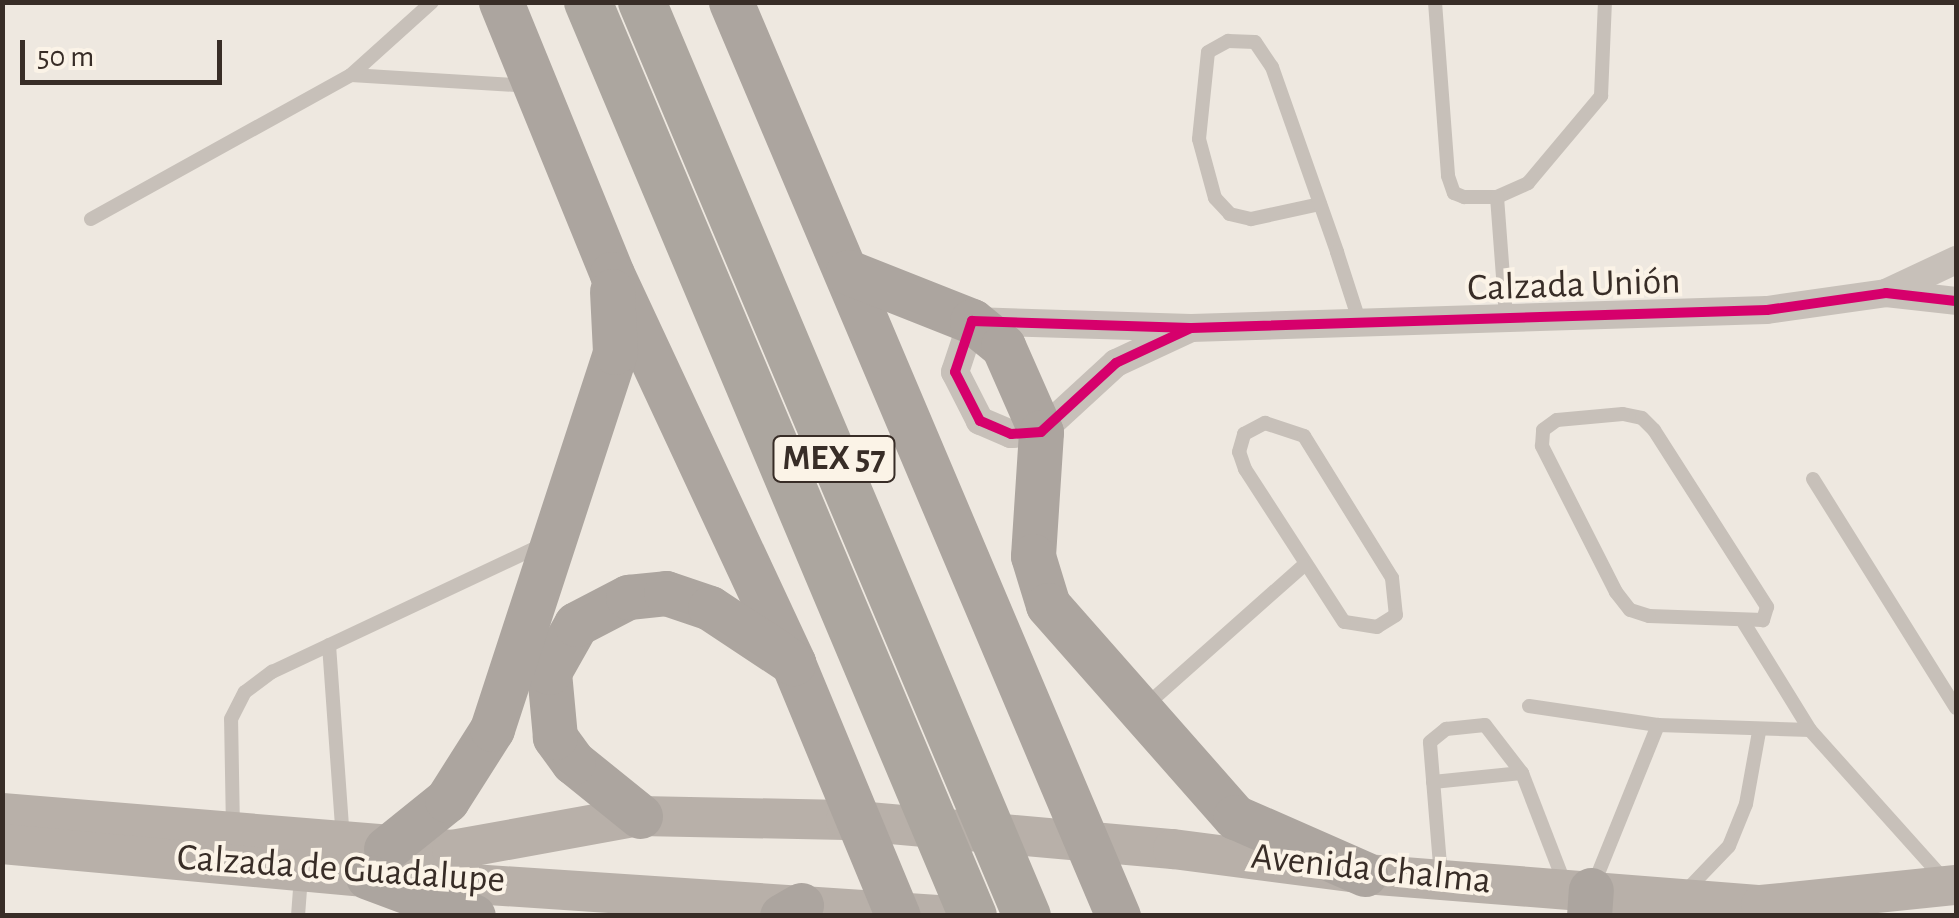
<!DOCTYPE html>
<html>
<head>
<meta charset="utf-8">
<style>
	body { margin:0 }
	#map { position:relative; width:1959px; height:918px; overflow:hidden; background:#eee8e0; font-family:"Alegreya Sans",sans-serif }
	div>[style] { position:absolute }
	.service>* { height:14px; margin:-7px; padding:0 7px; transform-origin:7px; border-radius:7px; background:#c7c0b9 }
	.minor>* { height:28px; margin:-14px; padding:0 14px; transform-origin:14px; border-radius:14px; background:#c7c0b9 }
	.secondary>* { height:40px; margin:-20px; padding:0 20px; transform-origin:20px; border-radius:20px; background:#b8b0a9 }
	.primary>* { height:45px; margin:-22.5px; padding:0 22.5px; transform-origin:22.5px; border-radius:22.5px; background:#aca59f }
	.trunk>* { height:48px; margin:-24px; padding:0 24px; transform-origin:24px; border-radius:24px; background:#aca69f }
	.cycleway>* { height:10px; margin:-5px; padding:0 5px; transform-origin:5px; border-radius:5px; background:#d6006c }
	span { translate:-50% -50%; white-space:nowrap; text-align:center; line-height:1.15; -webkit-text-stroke:8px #fbf3e7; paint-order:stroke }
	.shield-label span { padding:2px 8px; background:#fbf3e7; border:2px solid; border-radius:8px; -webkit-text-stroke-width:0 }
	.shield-label { font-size:35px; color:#382d27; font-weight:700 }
	.street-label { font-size:38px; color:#382d27 }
	.frame { position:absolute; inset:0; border:5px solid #382d27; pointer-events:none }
	.scale { position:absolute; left:20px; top:40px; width:202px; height:45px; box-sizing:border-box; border:5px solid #382d27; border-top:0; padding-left:12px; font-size:30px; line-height:35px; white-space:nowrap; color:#382d27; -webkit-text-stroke:8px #fbf3e7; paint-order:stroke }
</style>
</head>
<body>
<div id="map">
	<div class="service">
		<i style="left:1435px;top:2px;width:174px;rotate:85.7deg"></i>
		<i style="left:1448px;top:176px;width:18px;rotate:71deg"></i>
		<i style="left:1454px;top:193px;width:11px;rotate:22deg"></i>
		<i style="left:1464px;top:197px;width:33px"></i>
		<i style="left:1497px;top:197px;width:34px;rotate:-24deg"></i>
		<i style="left:1528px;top:183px;width:114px;rotate:-50deg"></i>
		<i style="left:1601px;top:96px;width:94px;rotate:-87.6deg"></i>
		<i style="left:351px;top:75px;width:178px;rotate:3.5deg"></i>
		<i style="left:1497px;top:197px;width:121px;rotate:85.7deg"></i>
		<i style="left:1320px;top:204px;width:71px;rotate:167.7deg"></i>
		<i style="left:1251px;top:219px;width:22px;rotate:-167deg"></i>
		<i style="left:1230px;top:214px;width:22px;rotate:-133deg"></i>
		<i style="left:1215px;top:198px;width:61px;rotate:-105.2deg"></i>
		<i style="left:1199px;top:139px;width:87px;rotate:-84.1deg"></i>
		<i style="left:1208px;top:52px;width:23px;rotate:-29deg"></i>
		<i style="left:1228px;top:41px;width:27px;rotate:2deg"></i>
		<i style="left:1255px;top:42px;width:30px;rotate:56deg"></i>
		<i style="left:1272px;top:67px;width:196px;rotate:70.6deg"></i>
		<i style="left:1337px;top:252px;width:75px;rotate:72.1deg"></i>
		<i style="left:91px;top:219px;width:297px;rotate:-29deg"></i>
		<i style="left:351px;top:75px;width:109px;rotate:-42deg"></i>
		<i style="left:1623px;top:414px;width:19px;rotate:12deg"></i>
		<i style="left:1642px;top:418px;width:17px;rotate:45deg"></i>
		<i style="left:1654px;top:430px;width:210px;rotate:57.4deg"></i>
		<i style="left:1767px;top:607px;width:14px;rotate:107deg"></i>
		<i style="left:1763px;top:620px;width:114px;rotate:-178deg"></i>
		<i style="left:1649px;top:616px;width:20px;rotate:-162deg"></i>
		<i style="left:1630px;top:610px;width:23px;rotate:-128deg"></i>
		<i style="left:1616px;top:592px;width:164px;rotate:-116.9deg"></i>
		<i style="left:1542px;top:446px;width:16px;rotate:-86deg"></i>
		<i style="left:1543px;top:430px;width:17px;rotate:-36deg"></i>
		<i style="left:1557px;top:420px;width:66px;rotate:-5.2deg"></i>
		<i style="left:1265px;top:423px;width:41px;rotate:18.4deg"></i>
		<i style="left:1304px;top:436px;width:167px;rotate:58.2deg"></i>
		<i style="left:1392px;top:578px;width:37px;rotate:84deg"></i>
		<i style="left:1396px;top:615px;width:22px;rotate:148deg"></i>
		<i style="left:1377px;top:627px;width:33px;rotate:-171deg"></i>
		<i style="left:1344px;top:622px;width:182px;rotate:-122.9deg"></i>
		<i style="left:1245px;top:469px;width:18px;rotate:-109deg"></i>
		<i style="left:1239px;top:452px;width:19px;rotate:-74deg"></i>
		<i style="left:1244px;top:434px;width:24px;rotate:-28deg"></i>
		<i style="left:1813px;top:479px;width:270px;rotate:58deg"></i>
		<i style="left:1744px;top:623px;width:126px;rotate:58.3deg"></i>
		<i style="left:1810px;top:730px;width:199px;rotate:48.1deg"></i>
		<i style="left:329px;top:645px;width:194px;rotate:85.9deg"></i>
		<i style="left:1529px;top:706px;width:130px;rotate:8.4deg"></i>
		<i style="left:1658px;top:725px;width:152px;rotate:1.9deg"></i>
		<i style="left:1143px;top:708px;width:214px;rotate:-41.6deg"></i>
		<i style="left:1433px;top:782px;width:89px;rotate:-5.8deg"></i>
		<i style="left:233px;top:830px;width:111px;rotate:-91deg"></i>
		<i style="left:231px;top:719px;width:30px;rotate:-63deg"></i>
		<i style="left:245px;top:692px;width:34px;rotate:-37deg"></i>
		<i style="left:272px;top:672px;width:298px;rotate:-25.2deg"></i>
		<i style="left:1441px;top:877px;width:135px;rotate:-94.7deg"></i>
		<i style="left:1430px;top:742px;width:21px;rotate:-39deg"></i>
		<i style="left:1446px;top:729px;width:39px;rotate:-6deg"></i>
		<i style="left:1485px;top:725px;width:61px;rotate:52.4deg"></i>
		<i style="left:1522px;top:773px;width:122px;rotate:68.9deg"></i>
		<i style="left:1593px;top:886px;width:174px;rotate:-68deg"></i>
		<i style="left:1683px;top:894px;width:66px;rotate:-46.2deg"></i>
		<i style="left:1729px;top:846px;width:45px;rotate:-68deg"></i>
		<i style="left:1746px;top:804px;width:73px;rotate:-79.8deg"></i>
		<i style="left:298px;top:916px;width:40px;rotate:-85.7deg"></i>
	</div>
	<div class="minor">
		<i style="left:1888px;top:292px;width:75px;rotate:-25.2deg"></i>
		<i style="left:1191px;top:328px;width:83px;rotate:155deg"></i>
		<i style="left:1116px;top:363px;width:102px;rotate:137.4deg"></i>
		<i style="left:1041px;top:432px;width:30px;rotate:176deg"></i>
		<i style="left:1011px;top:434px;width:34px;rotate:-157deg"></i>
		<i style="left:980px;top:421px;width:55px;rotate:-117deg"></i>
		<i style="left:955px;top:372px;width:54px;rotate:-71.6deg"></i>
		<i style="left:972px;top:321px;width:219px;rotate:1.8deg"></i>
		<i style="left:1191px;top:328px;width:576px;rotate:-1.79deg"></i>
		<i style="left:1767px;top:310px;width:120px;rotate:-8.1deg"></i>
		<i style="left:1886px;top:293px;width:70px;rotate:6.5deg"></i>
	</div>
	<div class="secondary">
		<i style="left:2px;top:813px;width:452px;rotate:4.7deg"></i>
		<i style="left:452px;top:850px;width:191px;rotate:-10.3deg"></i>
		<i style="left:640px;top:816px;width:206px;rotate:1.1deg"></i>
		<i style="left:846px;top:820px;width:328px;rotate:5.1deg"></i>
		<i style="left:1173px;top:849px;width:194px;rotate:7.4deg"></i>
		<i style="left:1365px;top:874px;width:397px;rotate:4.5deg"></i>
		<i style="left:1761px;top:905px;width:196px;rotate:-5.9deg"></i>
		<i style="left:2px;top:844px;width:367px;rotate:5.2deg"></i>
		<i style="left:368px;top:877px;width:586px;rotate:3.81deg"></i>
	</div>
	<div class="primary">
		<i style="left:501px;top:2px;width:294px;rotate:67.8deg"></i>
		<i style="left:612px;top:274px;width:429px;rotate:65deg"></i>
		<i style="left:793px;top:663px;width:274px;rotate:67.5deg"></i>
		<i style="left:731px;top:2px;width:993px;rotate:67.05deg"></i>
		<i style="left:848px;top:272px;width:133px;rotate:21.6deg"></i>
		<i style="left:972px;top:321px;width:40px;rotate:39deg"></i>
		<i style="left:1003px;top:346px;width:94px;rotate:66.2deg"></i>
		<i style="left:1041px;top:432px;width:124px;rotate:93.7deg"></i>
		<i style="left:1033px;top:556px;width:51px;rotate:73deg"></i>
		<i style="left:1048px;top:605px;width:283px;rotate:48.6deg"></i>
		<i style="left:1235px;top:817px;width:142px;rotate:23.7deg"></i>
		<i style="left:640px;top:816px;width:86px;rotate:-141.1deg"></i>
		<i style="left:573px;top:762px;width:31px;rotate:-126deg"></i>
		<i style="left:555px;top:737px;width:65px;rotate:-95.3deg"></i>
		<i style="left:549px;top:672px;width:55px;rotate:-60.6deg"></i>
		<i style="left:576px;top:624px;width:59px;rotate:-27.4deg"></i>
		<i style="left:628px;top:597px;width:38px;rotate:-6deg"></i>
		<i style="left:666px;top:593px;width:46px;rotate:18.8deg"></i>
		<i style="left:710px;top:608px;width:100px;rotate:33.5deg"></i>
		<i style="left:386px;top:849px;width:78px;rotate:-38.8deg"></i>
		<i style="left:447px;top:800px;width:84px;rotate:-57.6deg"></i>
		<i style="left:492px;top:729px;width:397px;rotate:-71.9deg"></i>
		<i style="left:615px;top:352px;width:61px;rotate:-92.8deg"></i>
		<i style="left:368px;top:877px;width:112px;rotate:20.4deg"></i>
		<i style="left:782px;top:916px;width:22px;rotate:-30deg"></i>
		<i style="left:1589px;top:916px;width:26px;rotate:-86deg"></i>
	</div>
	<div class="trunk">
		<i style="left:588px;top:2px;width:992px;rotate:67.16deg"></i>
		<i style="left:642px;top:2px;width:992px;rotate:67.16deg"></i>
	</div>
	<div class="cycleway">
		<i style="left:1191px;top:328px;width:83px;rotate:155deg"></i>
		<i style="left:1116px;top:363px;width:102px;rotate:137.4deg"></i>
		<i style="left:1041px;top:432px;width:30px;rotate:176deg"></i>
		<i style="left:1011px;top:434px;width:34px;rotate:-157deg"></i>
		<i style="left:980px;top:421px;width:55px;rotate:-117deg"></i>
		<i style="left:955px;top:372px;width:54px;rotate:-71.6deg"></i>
		<i style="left:972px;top:321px;width:219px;rotate:1.8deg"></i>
		<i style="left:1191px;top:328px;width:576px;rotate:-1.79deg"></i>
		<i style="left:1767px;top:310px;width:120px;rotate:-8.1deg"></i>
		<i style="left:1886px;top:293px;width:70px;rotate:6.5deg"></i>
	</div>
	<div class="shield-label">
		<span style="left:834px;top:459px">MEX 57</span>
	</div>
	<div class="street-label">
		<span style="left:1574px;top:286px;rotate:-2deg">Calzada Unión</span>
		<span style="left:341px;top:870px;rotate:4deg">Calzada de Guadalupe</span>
		<span style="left:1371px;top:870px;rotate:6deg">Avenida Chalma</span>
	</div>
	<div class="frame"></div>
	<div class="scale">50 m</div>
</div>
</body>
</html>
